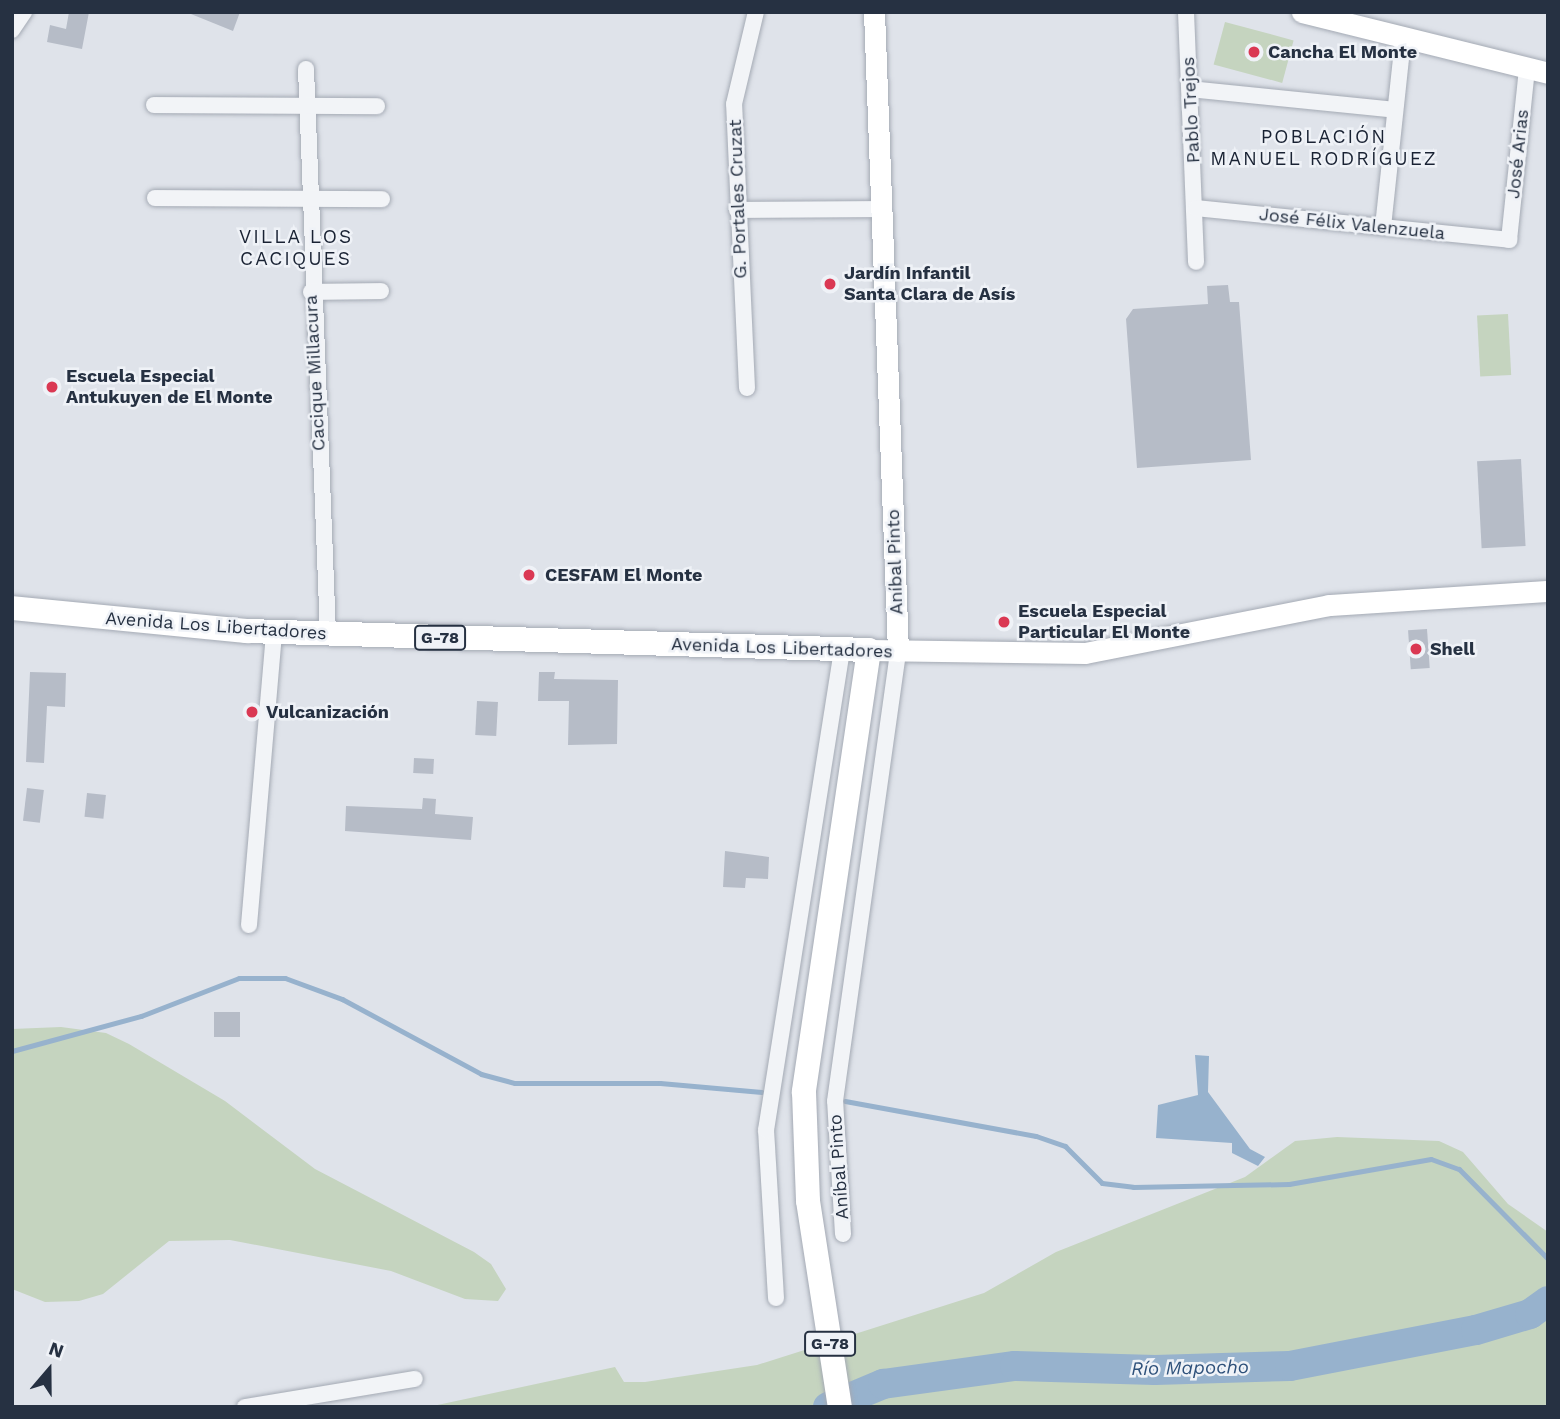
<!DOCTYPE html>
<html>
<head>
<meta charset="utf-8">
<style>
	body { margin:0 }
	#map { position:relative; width:1560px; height:1419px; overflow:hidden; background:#dfe3ea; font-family:"Work Sans",sans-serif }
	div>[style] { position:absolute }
	.green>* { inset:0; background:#c5d4bf; transform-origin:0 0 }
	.water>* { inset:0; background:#97b2cd }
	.stream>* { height:5px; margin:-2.5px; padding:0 2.5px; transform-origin:2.5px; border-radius:2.5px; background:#97b2cd }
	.river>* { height:30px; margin:-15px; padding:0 15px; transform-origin:15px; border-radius:15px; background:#97b2cd }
	.building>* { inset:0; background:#b6bcc7; transform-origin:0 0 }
	.roads { filter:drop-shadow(0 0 2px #a4aab4) drop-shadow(0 0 2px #a4aab4) }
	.street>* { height:16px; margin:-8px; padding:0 8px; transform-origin:8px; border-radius:8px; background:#f2f4f7 }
	.secondary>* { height:21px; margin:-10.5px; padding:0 10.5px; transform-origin:10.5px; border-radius:10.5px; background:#fff }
	.primary>* { height:24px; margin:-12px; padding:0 12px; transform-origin:12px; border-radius:12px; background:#fff }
	.dots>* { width:19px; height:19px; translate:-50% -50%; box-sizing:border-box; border:4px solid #eff2f7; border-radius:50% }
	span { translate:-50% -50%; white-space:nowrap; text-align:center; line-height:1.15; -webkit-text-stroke:5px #eff2f7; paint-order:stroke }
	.shield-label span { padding:2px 5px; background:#eff2f7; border:2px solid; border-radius:5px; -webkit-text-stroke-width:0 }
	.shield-label { font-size:16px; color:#263142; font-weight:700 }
	.poi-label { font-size:18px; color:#263142; font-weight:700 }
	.left { translate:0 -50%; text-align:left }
	.street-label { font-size:18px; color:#263142 }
	.neighbourhood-label { font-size:19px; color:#192233; letter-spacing:2px }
	.water-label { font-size:19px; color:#2d507a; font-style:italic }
	.frame { position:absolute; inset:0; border:14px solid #263142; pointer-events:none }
	.north { position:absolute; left:14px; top:1335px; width:70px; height:70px; -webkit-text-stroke:5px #eff2f7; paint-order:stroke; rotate:20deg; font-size:19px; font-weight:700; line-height:28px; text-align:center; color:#263142 }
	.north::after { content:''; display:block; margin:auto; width:24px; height:32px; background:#263142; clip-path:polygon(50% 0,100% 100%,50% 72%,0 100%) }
</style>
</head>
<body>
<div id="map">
	<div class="green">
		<i style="left:1225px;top:22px;width:71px;height:44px;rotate:15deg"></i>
		<i style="left:1508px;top:314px;width:61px;height:31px;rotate:87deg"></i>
		<i style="clip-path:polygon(61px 1027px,106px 1033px,129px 1044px,225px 1101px,315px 1169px,474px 1252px,491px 1264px,506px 1289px,498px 1301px,465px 1299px,391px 1271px,230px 1240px,169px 1241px,103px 1294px,79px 1301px,45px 1302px,12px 1289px,12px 1029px)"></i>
		<i style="clip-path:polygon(1337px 1137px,1439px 1141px,1463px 1152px,1508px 1204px,1548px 1232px,1548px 1407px,428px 1407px,615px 1367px,624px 1382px,645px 1382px,757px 1365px,984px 1293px,1056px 1252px,1245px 1177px,1295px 1141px)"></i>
	</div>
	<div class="water">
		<i style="clip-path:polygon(1195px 1055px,1209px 1056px,1208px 1092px,1250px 1149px,1265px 1157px,1258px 1166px,1232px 1153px,1232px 1143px,1156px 1138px,1158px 1105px,1198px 1095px)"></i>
	</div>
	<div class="stream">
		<i style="left:12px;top:1051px;width:134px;rotate:-15.2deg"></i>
		<i style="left:141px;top:1016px;width:105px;rotate:-21.2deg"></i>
		<i style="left:239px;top:978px;width:46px"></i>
		<i style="left:285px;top:978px;width:61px;rotate:20.2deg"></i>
		<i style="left:342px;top:999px;width:158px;rotate:28.3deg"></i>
		<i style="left:481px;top:1074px;width:35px;rotate:15deg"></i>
		<i style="left:515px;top:1083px;width:145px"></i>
		<i style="left:660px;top:1083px;width:102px;rotate:5deg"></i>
		<i style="left:845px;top:1101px;width:194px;rotate:10.4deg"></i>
		<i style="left:1036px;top:1136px;width:31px;rotate:19deg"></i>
		<i style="left:1065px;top:1146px;width:52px;rotate:45deg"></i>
		<i style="left:1102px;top:1183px;width:31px;rotate:7deg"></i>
		<i style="left:1133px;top:1187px;width:156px;rotate:-1.1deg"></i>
		<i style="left:1289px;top:1184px;width:144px;rotate:-10deg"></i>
		<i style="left:1431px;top:1159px;width:30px;rotate:20deg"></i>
		<i style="left:1459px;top:1169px;width:127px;rotate:45.3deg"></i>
	</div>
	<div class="river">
		<i style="left:828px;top:1407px;width:60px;rotate:-22.7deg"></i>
		<i style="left:883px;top:1384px;width:133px;rotate:-7.8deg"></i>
		<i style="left:1015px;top:1366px;width:140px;rotate:1.6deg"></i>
		<i style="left:1155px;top:1370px;width:135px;rotate:-1.7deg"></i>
		<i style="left:1290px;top:1366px;width:189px;rotate:-11deg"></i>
		<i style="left:1476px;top:1330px;width:56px;rotate:-16.5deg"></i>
		<i style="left:1530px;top:1314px;width:22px;rotate:-36deg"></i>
	</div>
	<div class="building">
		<i style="clip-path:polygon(69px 12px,89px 12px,82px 49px,47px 42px,50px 25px,66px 29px)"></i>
		<i style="clip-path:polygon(186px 12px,240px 12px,233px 31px)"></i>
		<i style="clip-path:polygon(1228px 285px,1230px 302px,1239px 302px,1251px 460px,1137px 468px,1126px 319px,1133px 309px,1208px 304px,1207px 286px)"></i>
		<i style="left:1521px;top:459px;width:87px;height:44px;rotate:87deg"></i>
		<i style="left:1427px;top:629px;width:39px;height:19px;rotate:86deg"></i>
		<i style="clip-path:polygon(30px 672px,66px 673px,65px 707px,47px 706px,44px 763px,26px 762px)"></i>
		<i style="clip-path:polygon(539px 672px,555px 672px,554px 679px,618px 680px,617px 744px,568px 745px,569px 701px,538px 701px)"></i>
		<i style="left:477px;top:701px;width:21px;height:34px;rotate:3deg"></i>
		<i style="left:414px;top:758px;width:20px;height:15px;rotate:3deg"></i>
		<i style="left:27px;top:788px;width:17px;height:33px;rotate:7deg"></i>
		<i style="left:87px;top:793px;width:19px;height:24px;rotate:6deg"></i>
		<i style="clip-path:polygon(423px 798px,436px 799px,435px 814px,473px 817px,471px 840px,345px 831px,346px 806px,422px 809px)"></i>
		<i style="clip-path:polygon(725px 851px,769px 857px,768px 879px,746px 878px,745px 888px,723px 887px)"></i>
		<i style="left:214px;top:1012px;width:26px;height:25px"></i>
	</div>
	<div class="roads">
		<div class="street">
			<i style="left:1186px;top:12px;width:250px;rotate:87.7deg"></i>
			<i style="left:12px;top:30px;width:22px;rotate:-56deg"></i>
			<i style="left:306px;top:69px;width:565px;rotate:87.77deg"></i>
			<i style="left:1190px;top:89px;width:206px;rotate:5.8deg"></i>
			<i style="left:154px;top:105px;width:223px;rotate:0.3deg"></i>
			<i style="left:155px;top:198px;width:227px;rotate:0.3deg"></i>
			<i style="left:1196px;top:208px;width:315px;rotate:5.8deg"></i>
			<i style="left:1509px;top:240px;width:172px;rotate:-84deg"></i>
			<i style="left:737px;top:210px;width:143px;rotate:-0.4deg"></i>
			<i style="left:1383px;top:227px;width:189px;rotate:-83.9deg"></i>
			<i style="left:311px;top:292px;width:70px;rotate:-0.8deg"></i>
			<i style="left:747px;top:388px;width:284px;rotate:-92.6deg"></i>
			<i style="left:734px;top:104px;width:95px;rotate:-76.6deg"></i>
			<i style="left:249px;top:925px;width:294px;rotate:-85.1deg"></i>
			<i style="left:843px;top:1234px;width:133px;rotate:-93.4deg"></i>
			<i style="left:835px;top:1101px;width:454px;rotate:-82deg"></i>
			<i style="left:776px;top:1298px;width:168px;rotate:-93.4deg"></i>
			<i style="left:766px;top:1130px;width:487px;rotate:-81deg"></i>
			<i style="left:245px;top:1407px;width:172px;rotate:-9.4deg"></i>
		</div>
		<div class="secondary">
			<i style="left:874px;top:12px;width:639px;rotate:87.85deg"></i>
			<i style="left:1302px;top:12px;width:253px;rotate:13.9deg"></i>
			<i style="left:869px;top:650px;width:216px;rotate:0.8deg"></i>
			<i style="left:1085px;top:653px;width:249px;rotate:-11.1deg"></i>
			<i style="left:1329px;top:605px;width:219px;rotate:-3.7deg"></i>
		</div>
		<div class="primary">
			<i style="left:12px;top:608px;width:236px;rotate:5.6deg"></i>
			<i style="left:247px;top:631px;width:622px;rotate:1.75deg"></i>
			<i style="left:869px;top:650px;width:447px;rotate:98.4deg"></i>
			<i style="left:804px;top:1092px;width:109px;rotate:87.9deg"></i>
			<i style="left:808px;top:1201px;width:208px;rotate:81.2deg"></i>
		</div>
	</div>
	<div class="dots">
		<i style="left:1254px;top:52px;background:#da3853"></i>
		<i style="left:830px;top:284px;background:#da3853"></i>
		<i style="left:52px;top:387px;background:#da3853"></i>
		<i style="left:529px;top:575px;background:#da3853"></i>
		<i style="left:1004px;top:622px;background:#da3853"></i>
		<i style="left:1416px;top:649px;background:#da3853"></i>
		<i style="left:252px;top:712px;background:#da3853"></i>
	</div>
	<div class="shield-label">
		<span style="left:440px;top:638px">G-78</span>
		<span style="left:830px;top:1344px">G-78</span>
	</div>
	<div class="poi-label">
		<span class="left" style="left:1268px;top:52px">Cancha El Monte</span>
		<span class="left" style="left:844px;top:284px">Jardín Infantil<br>Santa Clara de Asís</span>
		<span class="left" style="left:66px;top:387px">Escuela Especial<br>Antukuyen de El Monte</span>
		<span class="left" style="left:545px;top:575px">CESFAM El Monte</span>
		<span class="left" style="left:1018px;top:622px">Escuela Especial<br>Particular El Monte</span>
		<span class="left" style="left:1430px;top:649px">Shell</span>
		<span class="left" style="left:266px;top:712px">Vulcanización</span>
	</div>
	<div class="street-label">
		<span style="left:1191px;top:110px;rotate:-93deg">Pablo Trejos</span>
		<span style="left:1518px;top:154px;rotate:-84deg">José Arias</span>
		<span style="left:738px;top:199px;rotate:-92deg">G. Portales Cruzat</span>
		<span style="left:1352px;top:224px;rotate:6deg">José Félix Valenzuela</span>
		<span style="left:315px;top:373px;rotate:-93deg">Cacique Millacura</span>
		<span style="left:895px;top:562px;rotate:-92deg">Aníbal Pinto</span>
		<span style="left:216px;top:626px;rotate:4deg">Avenida Los Libertadores</span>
		<span style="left:782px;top:648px;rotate:2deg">Avenida Los Libertadores</span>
		<span style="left:839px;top:1167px;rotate:-94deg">Aníbal Pinto</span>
	</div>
	<div class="neighbourhood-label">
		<span style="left:1324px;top:148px">POBLACIÓN<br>MANUEL RODRÍGUEZ</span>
		<span style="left:296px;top:248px">VILLA LOS<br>CACIQUES</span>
	</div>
	<div class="water-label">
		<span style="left:1190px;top:1368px;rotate:-1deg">Río Mapocho</span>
	</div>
	<div class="frame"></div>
	<div class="north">N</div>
</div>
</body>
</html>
